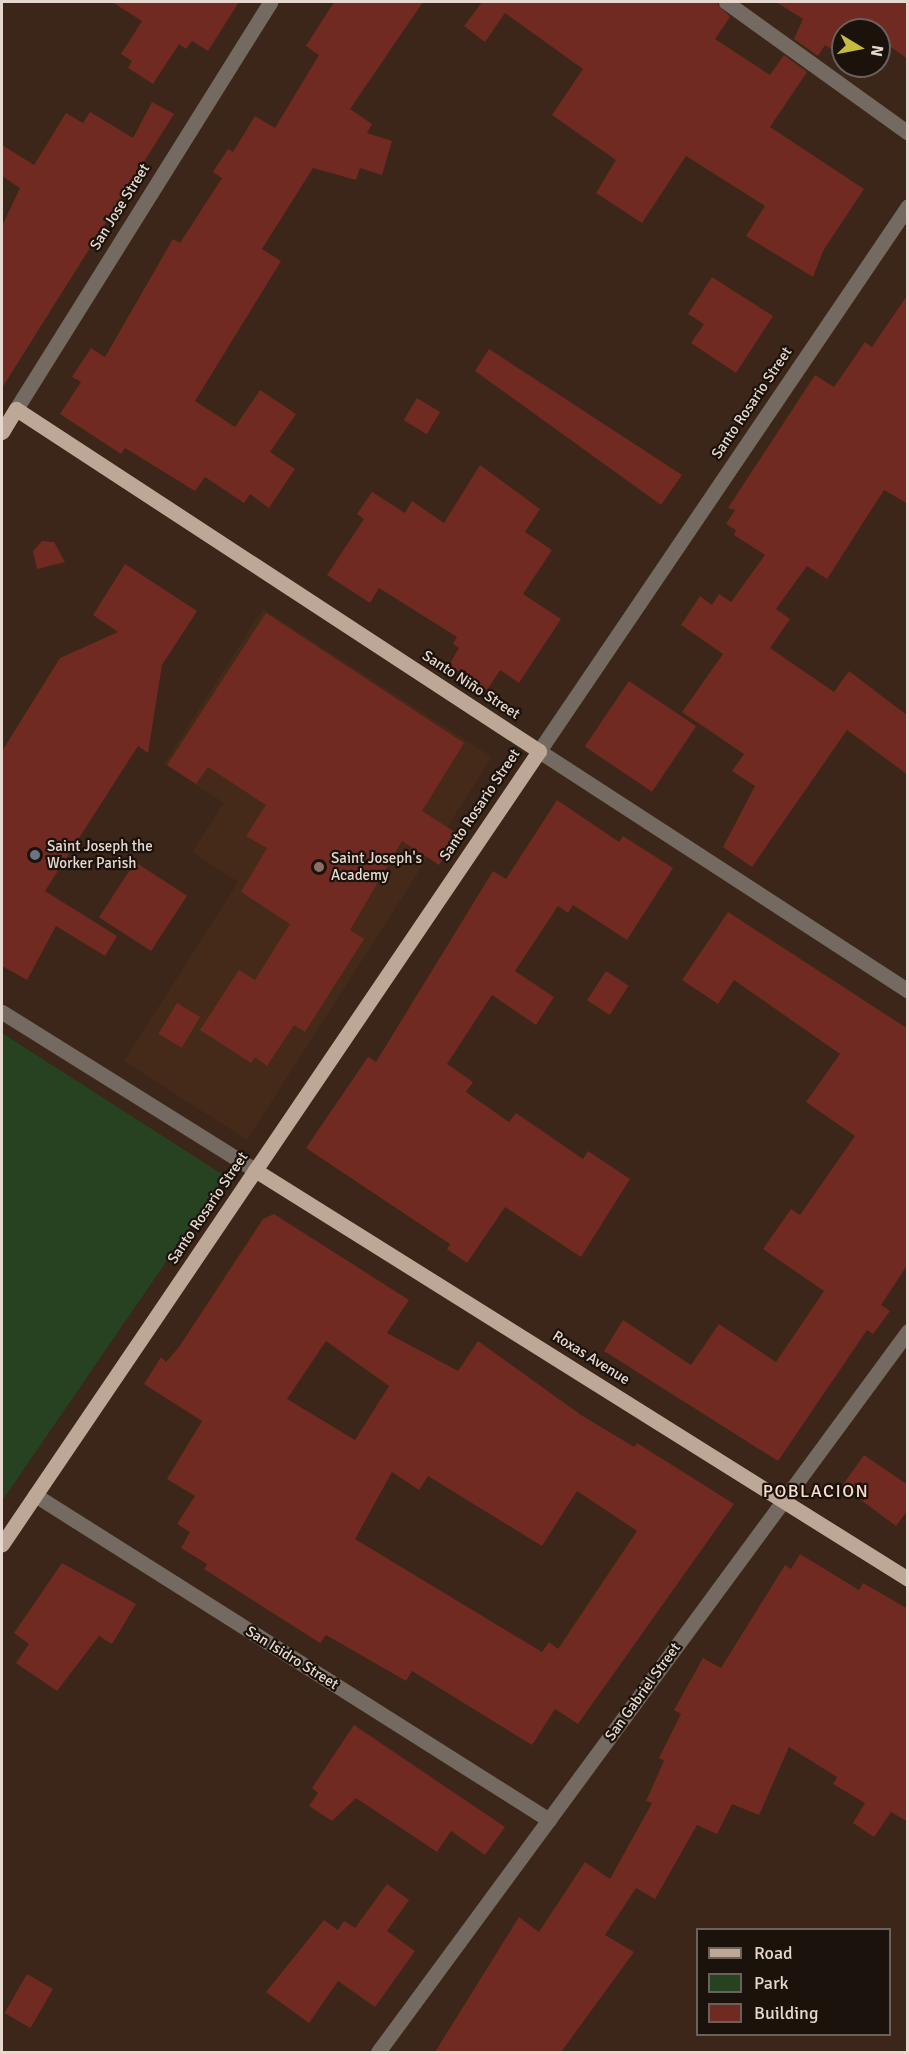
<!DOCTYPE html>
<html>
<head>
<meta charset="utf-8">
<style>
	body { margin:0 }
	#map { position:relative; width:909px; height:2054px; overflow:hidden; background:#3b2619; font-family:Signika,sans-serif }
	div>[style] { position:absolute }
	.built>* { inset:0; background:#452a19 }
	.green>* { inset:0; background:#264220 }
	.building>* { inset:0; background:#702a21; transform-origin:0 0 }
	.minor>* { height:15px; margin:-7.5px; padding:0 7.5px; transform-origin:7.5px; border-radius:7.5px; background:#746a62 }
	.major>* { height:15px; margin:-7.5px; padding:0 7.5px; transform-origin:7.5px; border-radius:7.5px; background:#bda898 }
	.dots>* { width:16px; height:16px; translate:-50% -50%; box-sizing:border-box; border:3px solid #1b120c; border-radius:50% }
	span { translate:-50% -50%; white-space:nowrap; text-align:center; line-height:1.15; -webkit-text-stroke:4.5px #1b120c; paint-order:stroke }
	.street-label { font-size:15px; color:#e6d8cf }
	.poi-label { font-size:15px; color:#e6d8cf }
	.left { translate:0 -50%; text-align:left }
	.quarter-label { font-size:18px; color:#f9dccb; letter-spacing:1.5px }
	.frame { position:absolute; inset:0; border:3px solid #e6d8cf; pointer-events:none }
	.legend { position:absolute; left:696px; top:1928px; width:195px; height:108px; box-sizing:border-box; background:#1b120c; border:2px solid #6c615a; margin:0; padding:8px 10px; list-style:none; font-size:18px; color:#e6d8cf }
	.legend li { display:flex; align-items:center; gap:12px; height:30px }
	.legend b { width:30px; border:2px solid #6c615a }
	.north { position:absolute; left:831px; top:18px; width:60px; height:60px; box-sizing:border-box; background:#1b120c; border:2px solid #6c615a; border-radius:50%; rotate:100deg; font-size:16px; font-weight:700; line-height:24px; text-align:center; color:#e6d8cf }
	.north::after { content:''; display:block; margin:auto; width:21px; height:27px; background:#c5bc3d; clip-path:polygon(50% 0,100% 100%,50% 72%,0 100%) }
</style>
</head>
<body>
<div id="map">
	<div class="built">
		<i style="clip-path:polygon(263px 609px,492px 757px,247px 1140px,124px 1061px,238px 882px,192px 852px,224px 803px,164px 764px)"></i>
	</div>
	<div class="green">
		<i style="clip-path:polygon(2px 1033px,225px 1176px,2px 1501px)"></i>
	</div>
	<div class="building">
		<i style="clip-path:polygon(112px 2px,239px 2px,208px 51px,192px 41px,186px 49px,179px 44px,153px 84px,128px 68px,132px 61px,121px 54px,142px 21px)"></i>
		<i style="clip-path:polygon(334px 2px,423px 2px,350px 109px,372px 124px,367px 133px,392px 141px,382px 175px,360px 168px,356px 180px,313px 168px,262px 249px,281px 261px,195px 401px,235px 427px,260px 390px,296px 414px,270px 452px,295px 469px,269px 508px,250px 494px,244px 503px,205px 477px,195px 491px,125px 448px,121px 454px,60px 414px,81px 382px,72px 377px,91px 348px,105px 357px,173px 239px,180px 243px,222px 178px,213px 172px,228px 149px,233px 152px,255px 116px,275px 128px,319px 55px,306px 46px)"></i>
		<i style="clip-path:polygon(482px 2px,716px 2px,730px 17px,715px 39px,770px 75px,784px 55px,807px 72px,770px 127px,864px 189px,823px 251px,813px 277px,746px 236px,765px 206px,686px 156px,642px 223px,596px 193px,616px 160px,552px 115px,583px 69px,505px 13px,485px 42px,464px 26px)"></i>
		<i style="clip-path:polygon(776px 2px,908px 2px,908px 59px,879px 39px,879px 30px,855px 23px,843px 30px,836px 52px,825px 45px,818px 56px,794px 39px,803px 19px)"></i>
		<i style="clip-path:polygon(152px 102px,174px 114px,2px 388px,2px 226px,20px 188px,2px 176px,2px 145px,34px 165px,66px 113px,83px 123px,90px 112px,133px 138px)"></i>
		<i style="clip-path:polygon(712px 277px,773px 316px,736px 373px,691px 343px,704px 324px,688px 314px)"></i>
		<i style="clip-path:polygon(908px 294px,908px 504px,884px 490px,827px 579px,807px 566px,776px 609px,790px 619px,770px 648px,834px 692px,849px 671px,908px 716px,908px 775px,847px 730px,752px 867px,723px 847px,755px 786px,732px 771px,744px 754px,682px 712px,723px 654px,681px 625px,700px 596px,712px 605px,719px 594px,731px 602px,765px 555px,734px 535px,736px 530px,726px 524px,735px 510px,728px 508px,815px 375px,834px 387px,865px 342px,872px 347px)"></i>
		<i style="clip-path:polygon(489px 349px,682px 475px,661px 505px,475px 371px)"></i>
		<i style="left:417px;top:398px;width:27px;height:26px;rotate:31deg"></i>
		<i style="clip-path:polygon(480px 465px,540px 509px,525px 532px,552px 550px,523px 594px,561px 619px,519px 683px,500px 670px,487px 690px,449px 665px,459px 648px,453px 644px,457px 637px,379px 588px,370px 603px,327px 575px,364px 519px,357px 514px,372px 492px,405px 513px,412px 501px,444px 523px)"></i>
		<i style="clip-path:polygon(42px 541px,54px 542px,65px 562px,37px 569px,33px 551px)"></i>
		<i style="clip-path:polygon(125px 564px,197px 611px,162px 665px,148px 753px,138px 746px,45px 891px,117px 936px,105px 956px,56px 926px,27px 980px,2px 966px,2px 751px,60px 658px,118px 632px,93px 615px)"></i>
		<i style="clip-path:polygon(266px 613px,464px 743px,422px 811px,458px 834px,439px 865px,402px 841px,350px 930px,364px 939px,305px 1032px,294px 1025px,267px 1066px,255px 1057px,251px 1063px,200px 1030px,239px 970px,255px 980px,290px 924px,241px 892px,267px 848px,246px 836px,266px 805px,208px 767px,196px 784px,167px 765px)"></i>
		<i style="left:629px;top:681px;width:81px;height:79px;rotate:34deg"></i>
		<i style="clip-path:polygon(557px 800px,619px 842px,623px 836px,673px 868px,627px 940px,573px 905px,568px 913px,558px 906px,515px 971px,554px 997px,536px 1025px,492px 995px,447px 1064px,473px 1082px,466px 1092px,509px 1122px,516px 1113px,583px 1159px,588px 1151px,630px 1179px,581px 1257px,505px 1207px,467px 1263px,447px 1249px,450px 1244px,306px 1148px,368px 1057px,376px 1062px,493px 871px,506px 879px)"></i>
		<i style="left:135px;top:862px;width:62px;height:66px;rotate:33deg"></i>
		<i style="clip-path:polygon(728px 912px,908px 1029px,908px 1264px,881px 1305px,890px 1311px,873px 1334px,867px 1330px,778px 1461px,604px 1351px,623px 1320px,691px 1365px,719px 1324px,776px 1362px,824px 1291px,763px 1249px,791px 1209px,800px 1215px,855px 1136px,806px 1102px,840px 1054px,734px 980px,718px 1004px,682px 980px)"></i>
		<i style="left:606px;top:971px;width:27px;height:35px;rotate:33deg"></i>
		<i style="left:177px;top:1003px;width:27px;height:36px;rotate:31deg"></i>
		<i style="clip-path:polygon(evenodd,274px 1214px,409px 1300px,387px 1333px,458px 1371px,478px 1341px,581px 1415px,634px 1447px,637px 1443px,734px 1504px,578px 1724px,555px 1709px,532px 1745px,412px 1671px,406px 1681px,326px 1635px,320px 1643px,204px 1569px,207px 1564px,181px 1548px,190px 1532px,177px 1524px,195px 1496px,167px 1479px,202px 1421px,144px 1384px,161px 1357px,166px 1362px,179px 1347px,263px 1219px,274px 1214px,326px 1341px,389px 1386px,355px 1440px,287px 1399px,326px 1341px,274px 1214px,392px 1472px,419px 1490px,428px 1476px,542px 1546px,577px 1491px,637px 1531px,558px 1649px,549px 1642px,542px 1652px,355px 1539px,392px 1472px)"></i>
		<i style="clip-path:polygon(864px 1455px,908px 1485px,908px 1510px,896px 1526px,842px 1486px)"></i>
		<i style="clip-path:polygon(800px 1554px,859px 1590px,863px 1583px,908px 1609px,908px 1822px,891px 1812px,874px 1837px,853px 1823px,865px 1803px,833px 1784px,837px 1777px,789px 1747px,759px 1815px,732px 1804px,717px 1834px,697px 1825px,655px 1899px,636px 1888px,605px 1935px,634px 1952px,561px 2052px,435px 2052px,519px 1917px,539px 1932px,585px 1862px,610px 1879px,652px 1803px,646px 1801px,664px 1761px,659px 1758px,681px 1714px,674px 1710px,703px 1658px,721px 1668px,785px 1565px,791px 1569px)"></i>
		<i style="clip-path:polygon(62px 1563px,136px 1604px,112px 1644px,99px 1636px,57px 1691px,16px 1663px,29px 1644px,14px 1633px)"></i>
		<i style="clip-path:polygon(354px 1725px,505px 1827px,485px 1855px,451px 1831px,437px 1852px,356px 1798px,332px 1821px,309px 1806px,318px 1793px,312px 1788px)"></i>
		<i style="clip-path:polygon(387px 1884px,409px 1900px,387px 1931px,415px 1951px,375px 2007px,338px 1981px,309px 2023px,266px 1992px,324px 1920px,338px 1930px,344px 1921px,355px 1928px)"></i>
		<i style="left:27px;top:1974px;width:30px;height:45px;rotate:30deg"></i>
	</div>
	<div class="minor">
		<i style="left:726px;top:2px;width:224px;rotate:35.7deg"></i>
		<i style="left:908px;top:206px;width:658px;rotate:124.1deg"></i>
		<i style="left:539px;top:751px;width:440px;rotate:33deg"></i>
		<i style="left:16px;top:409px;width:480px;rotate:-58deg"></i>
		<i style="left:2px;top:1012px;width:298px;rotate:32deg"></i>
		<i style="left:35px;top:1495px;width:608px;rotate:32.3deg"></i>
		<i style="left:378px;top:2052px;width:895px;rotate:-53.68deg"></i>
	</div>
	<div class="major">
		<i style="left:2px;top:432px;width:27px;rotate:-59deg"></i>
		<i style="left:16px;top:409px;width:625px;rotate:33.18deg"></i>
		<i style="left:539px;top:751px;width:958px;rotate:124.1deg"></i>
		<i style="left:255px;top:1170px;width:771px;rotate:32.06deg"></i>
	</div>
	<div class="dots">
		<i style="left:35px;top:855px;background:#6b7280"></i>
		<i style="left:319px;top:867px;background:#8d6e63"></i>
	</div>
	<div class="street-label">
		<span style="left:120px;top:207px;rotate:-58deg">San Jose Street</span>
		<span style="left:752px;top:403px;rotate:-56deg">Santo Rosario Street</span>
		<span style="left:471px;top:685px;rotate:33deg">Santo Niño Street</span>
		<span style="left:480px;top:805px;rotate:-56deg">Santo Rosario Street</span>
		<span style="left:208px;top:1208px;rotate:-56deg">Santo Rosario Street</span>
		<span style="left:591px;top:1358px;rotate:32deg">Roxas Avenue</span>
		<span style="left:292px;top:1658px;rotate:32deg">San Isidro Street</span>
		<span style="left:643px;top:1692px;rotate:-54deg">San Gabriel Street</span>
	</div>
	<div class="poi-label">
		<span class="left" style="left:47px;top:855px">Saint Joseph the<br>Worker Parish</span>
		<span class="left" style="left:331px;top:867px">Saint Joseph's<br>Academy</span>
	</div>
	<div class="quarter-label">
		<span style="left:816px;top:1491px">POBLACION</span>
	</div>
	<div class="frame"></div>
	<ul class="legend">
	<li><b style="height:8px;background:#bda898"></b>Road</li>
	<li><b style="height:16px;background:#264220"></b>Park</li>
	<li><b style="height:16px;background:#702a21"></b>Building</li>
	</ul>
	<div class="north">N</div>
</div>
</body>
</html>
